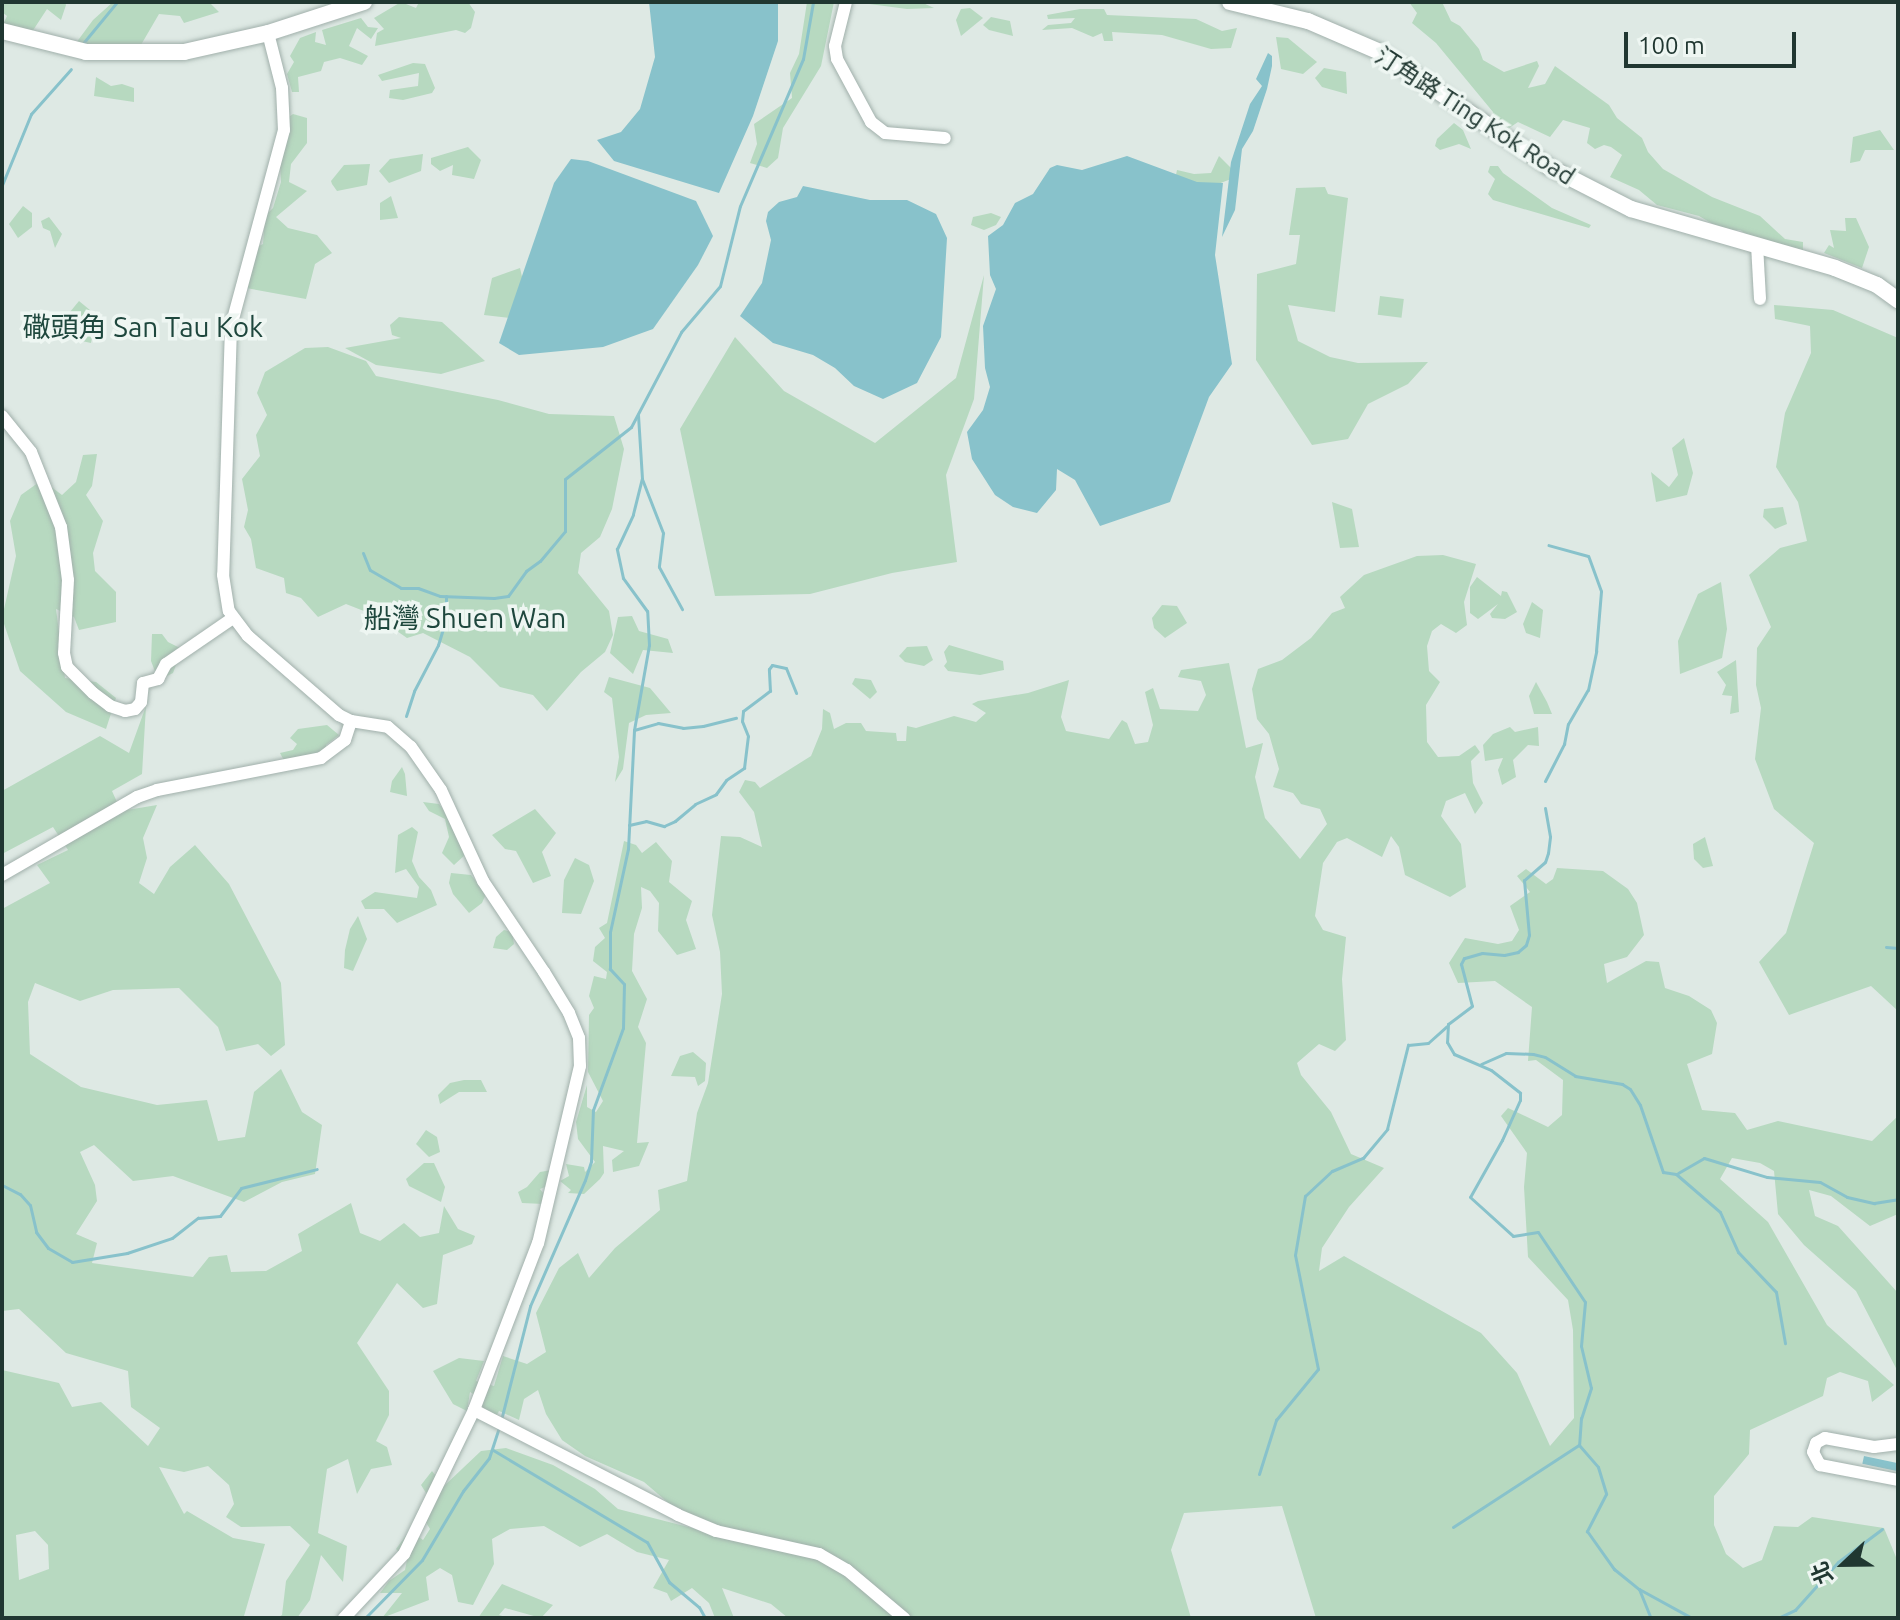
<!DOCTYPE html>
<html>
<head>
<meta charset="utf-8">
<style>
	body { margin:0 }
	#map { position:relative; width:1900px; height:1620px; overflow:hidden; background:#dee9e4; font-family:Ubuntu,"Noto Sans TC",sans-serif }
	div>[style] { position:absolute }
	.green>* { inset:0; background:#b7d9c0; transform-origin:0 0 }
	.water>* { inset:0; background:#88c2cb; transform-origin:0 0 }
	.stream>* { height:3px; margin:-1.5px; padding:0 1.5px; transform-origin:1.5px; border-radius:1.5px; background:#88c2cb }
	.roads { filter:drop-shadow(0 0 2px #a1b0ab) drop-shadow(0 0 2px #a1b0ab) }
	.minor>* { height:12px; margin:-6px; padding:0 6px; transform-origin:6px; border-radius:6px; background:#fff }
	.secondary>* { height:16px; margin:-8px; padding:0 8px; transform-origin:8px; border-radius:8px; background:#fff }
	span { translate:-50% -50%; white-space:nowrap; text-align:center; line-height:1.15; -webkit-text-stroke:7px #eef6f2; paint-order:stroke }
	.street-label { font-size:24px; color:#203731 }
	.quarter-label { font-size:28px; color:#1e473d }
	.frame { position:absolute; inset:0; border:4px solid #203731; pointer-events:none }
	.north { position:absolute; left:1804px; top:1524px; width:80px; height:80px; -webkit-text-stroke:6px #eef6f2; paint-order:stroke; rotate:248deg; font-size:22px; font-weight:700; line-height:32px; text-align:center; color:#203731 }
	.north::after { content:''; display:block; margin:auto; width:28px; height:36px; background:#203731; clip-path:polygon(50% 0,100% 100%,50% 72%,0 100%) }
	.scale { position:absolute; left:1624px; top:32px; width:172px; height:36px; box-sizing:border-box; border:4px solid #203731; border-top:0; padding-left:10px; font-size:24px; line-height:28px; white-space:nowrap; color:#203731; -webkit-text-stroke:6px #eef6f2; paint-order:stroke }
</style>
</head>
<body>
<div id="map">
	<div class="green">
		<i style="clip-path:polygon(2px 2px,65px 2px,66px 5px,61px 20px,47px 9px,30px 35px,2px 27px,7px 16px,2px 12px)"></i>
		<i style="clip-path:polygon(113px 2px,209px 2px,219px 12px,184px 23px,180px 16px,159px 14px,138px 50px,76px 43px,93px 20px)"></i>
		<i style="clip-path:polygon(401px 2px,416px 8px,419px 2px,468px 2px,475px 12px,471px 28px,465px 33px,456px 30px,375px 46px,377px 33px,384px 29px,374px 18px)"></i>
		<i style="clip-path:polygon(807px 2px,834px 2px,821px 66px,783px 128px,778px 158px,767px 168px,750px 163px,757px 144px,754px 124px,792px 98px,790px 73px,799px 54px)"></i>
		<i style="clip-path:polygon(854px 2px,921px 2px,934px 8px,907px 9px)"></i>
		<i style="clip-path:polygon(1409px 2px,1442px 2px,1451px 21px,1460px 26px,1479px 49px,1483px 60px,1504px 72px,1537px 61px,1539px 66px,1528px 88px,1545px 84px,1555px 66px,1609px 105px,1617px 118px,1642px 138px,1648px 152px,1663px 169px,1712px 197px,1760px 216px,1785px 239px,1803px 242px,1803px 250px,1754px 239px,1740px 230px,1723px 230px,1699px 216px,1657px 205px,1639px 190px,1610px 177px,1622px 155px,1611px 147px,1604px 145px,1595px 149px,1587px 143px,1590px 128px,1563px 120px,1550px 137px,1518px 122px,1496px 137px,1489px 132px,1493px 112px,1436px 43px,1412px 23px,1417px 13px)"></i>
		<i style="clip-path:polygon(970px 8px,983px 18px,961px 36px,956px 20px,961px 9px)"></i>
		<i style="clip-path:polygon(1080px 9px,1104px 9px,1107px 15px,1196px 19px,1222px 31px,1237px 28px,1231px 48px,1211px 49px,1162px 35px,1112px 32px,1113px 41px,1104px 41px,1102px 33px,1093px 37px,1072px 28px,1042px 30px,1048px 25px,1071px 23px,1075px 18px,1048px 19px,1047px 15px)"></i>
		<i style="clip-path:polygon(991px 17px,1010px 21px,1013px 36px,989px 30px,983px 25px)"></i>
		<i style="clip-path:polygon(361px 18px,368px 27px,378px 28px,371px 39px,357px 28px,349px 46px,368px 56px,362px 65px,340px 58px,324px 62px,321px 71px,298px 77px,299px 92px,292px 92px,287px 74px,294px 62px,290px 56px,300px 38px,316px 32px,315px 42px,326px 45px,322px 30px)"></i>
		<i style="clip-path:polygon(1276px 37px,1288px 38px,1317px 62px,1303px 74px,1281px 69px)"></i>
		<i style="clip-path:polygon(413px 63px,425px 64px,435px 88px,432px 93px,403px 100px,389px 98px,390px 90px,418px 86px,419px 73px,382px 81px,378px 75px)"></i>
		<i style="clip-path:polygon(1324px 68px,1346px 72px,1347px 94px,1322px 87px,1315px 78px)"></i>
		<i style="clip-path:polygon(96px 77px,111px 86px,122px 84px,134px 88px,134px 102px,94px 96px)"></i>
		<i style="clip-path:polygon(293px 114px,307px 118px,307px 143px,291px 164px,289px 182px,307px 191px,276px 217px,288px 228px,317px 235px,332px 253px,315px 264px,306px 299px,246px 288px,257px 247px,263px 244px,265px 216px,273px 208px,281px 182px,278px 125px)"></i>
		<i style="clip-path:polygon(1454px 123px,1463px 130px,1471px 149px,1459px 144px,1440px 150px,1435px 146px,1437px 139px)"></i>
		<i style="clip-path:polygon(1880px 130px,1894px 150px,1865px 150px,1860px 161px,1850px 163px,1853px 137px)"></i>
		<i style="clip-path:polygon(468px 147px,481px 160px,474px 179px,452px 175px,453px 165px,440px 171px,431px 164px,431px 158px)"></i>
		<i style="clip-path:polygon(423px 154px,421px 171px,389px 183px,379px 171px,390px 159px)"></i>
		<i style="clip-path:polygon(1219px 156px,1235px 172px,1231px 179px,1205px 189px,1175px 180px,1177px 170px,1194px 174px,1211px 173px)"></i>
		<i style="clip-path:polygon(370px 164px,367px 185px,337px 191px,332px 184px,331px 181px,344px 165px)"></i>
		<i style="clip-path:polygon(1490px 166px,1498px 166px,1503px 173px,1552px 208px,1591px 225px,1589px 228px,1493px 200px,1488px 194px,1495px 179px,1488px 172px)"></i>
		<i style="clip-path:polygon(1325px 187px,1328px 194px,1348px 198px,1335px 312px,1288px 305px,1298px 341px,1330px 357px,1358px 363px,1428px 362px,1408px 384px,1368px 404px,1348px 439px,1312px 445px,1256px 360px,1257px 274px,1296px 264px,1300px 235px,1289px 235px,1296px 188px)"></i>
		<i style="clip-path:polygon(391px 196px,398px 218px,380px 220px,380px 203px)"></i>
		<i style="clip-path:polygon(23px 206px,32px 213px,32px 227px,18px 238px,9px 224px)"></i>
		<i style="clip-path:polygon(991px 213px,1001px 217px,996px 225px,984px 230px,971px 225px,973px 217px)"></i>
		<i style="clip-path:polygon(49px 217px,62px 234px,55px 248px,50px 231px,43px 228px,41px 221px)"></i>
		<i style="clip-path:polygon(1845px 218px,1856px 218px,1869px 247px,1862px 268px,1824px 253px,1829px 245px,1834px 248px,1830px 230px,1846px 231px)"></i>
		<i style="clip-path:polygon(520px 268px,526px 294px,518px 319px,484px 315px,492px 278px)"></i>
		<i style="clip-path:polygon(984px 275px,974px 399px,946px 475px,957px 562px,892px 573px,810px 594px,715px 596px,680px 429px,735px 337px,784px 391px,875px 443px,956px 378px)"></i>
		<i style="left:1380px;top:296px;width:24px;height:19px;rotate:7deg"></i>
		<i style="clip-path:polygon(79px 301px,96px 315px,91px 343px,68px 338px,65px 318px)"></i>
		<i style="clip-path:polygon(1774px 305px,1833px 310px,1898px 338px,1898px 1011px,1871px 986px,1789px 1015px,1759px 962px,1786px 933px,1814px 843px,1774px 809px,1755px 759px,1761px 708px,1756px 685px,1757px 648px,1771px 627px,1749px 575px,1780px 548px,1807px 541px,1798px 502px,1776px 467px,1785px 413px,1811px 353px,1810px 326px,1775px 319px)"></i>
		<i style="clip-path:polygon(399px 317px,442px 322px,485px 361px,441px 374px,376px 365px,345px 348px,401px 338px,392px 335px,390px 325px)"></i>
		<i style="clip-path:polygon(328px 347px,366px 361px,376px 376px,498px 400px,549px 414px,614px 416px,624px 449px,612px 509px,600px 537px,581px 553px,578px 573px,609px 611px,613px 635px,605px 652px,581px 672px,547px 711px,533px 695px,500px 687px,470px 657px,423px 633px,407px 638px,374px 615px,346px 604px,318px 617px,301px 598px,286px 593px,284px 578px,256px 568px,251px 539px,244px 527px,248px 510px,242px 479px,260px 456px,256px 435px,267px 415px,257px 393px,265px 372px,305px 348px)"></i>
		<i style="clip-path:polygon(1684px 438px,1693px 473px,1687px 495px,1656px 502px,1651px 472px,1669px 487px,1678px 475px,1672px 448px)"></i>
		<i style="clip-path:polygon(97px 454px,92px 486px,86px 495px,103px 521px,93px 553px,95px 571px,116px 592px,116px 622px,79px 630px,74px 617px,56px 609px,65px 678px,96px 682px,116px 698px,106px 729px,66px 712px,20px 671px,2px 618px,16px 556px,10px 521px,21px 495px,42px 480px,62px 495px,76px 482px,83px 455px)"></i>
		<i style="clip-path:polygon(1332px 502px,1352px 509px,1359px 547px,1340px 548px)"></i>
		<i style="clip-path:polygon(1783px 507px,1787px 524px,1775px 529px,1763px 517px,1764px 509px)"></i>
		<i style="clip-path:polygon(1443px 555px,1476px 564px,1464px 602px,1467px 625px,1456px 633px,1441px 624px,1432px 631px,1427px 646px,1429px 671px,1440px 682px,1426px 705px,1427px 742px,1438px 757px,1459px 756px,1475px 745px,1480px 752px,1471px 761px,1473px 783px,1483px 803px,1475px 814px,1465px 793px,1446px 801px,1441px 816px,1461px 844px,1466px 887px,1450px 897px,1405px 875px,1399px 847px,1391px 836px,1382px 857px,1347px 838px,1337px 842px,1323px 863px,1315px 916px,1323px 930px,1346px 937px,1342px 979px,1346px 1040px,1335px 1051px,1319px 1044px,1297px 1063px,1301px 1075px,1331px 1112px,1351px 1154px,1384px 1168px,1349px 1207px,1322px 1248px,1319px 1271px,1344px 1256px,1481px 1333px,1517px 1373px,1550px 1446px,1574px 1418px,1573px 1330px,1568px 1300px,1528px 1257px,1524px 1187px,1527px 1153px,1501px 1116px,1508px 1108px,1548px 1127px,1562px 1115px,1563px 1080px,1536px 1060px,1528px 1061px,1532px 1007px,1495px 981px,1458px 983px,1449px 963px,1465px 938px,1498px 944px,1512px 941px,1519px 930px,1510px 906px,1530px 892px,1517px 876px,1526px 869px,1546px 884px,1553px 879px,1557px 868px,1603px 871px,1628px 889px,1637px 903px,1644px 935px,1627px 957px,1604px 964px,1607px 983px,1646px 961px,1659px 962px,1665px 988px,1689px 996px,1711px 1010px,1717px 1023px,1712px 1054px,1687px 1064px,1702px 1110px,1735px 1113px,1747px 1130px,1778px 1121px,1872px 1141px,1898px 1116px,1898px 1214px,1870px 1226px,1831px 1196px,1809px 1190px,1815px 1216px,1838px 1226px,1898px 1293px,1898px 1372px,1856px 1291px,1804px 1245px,1778px 1214px,1774px 1171px,1760px 1163px,1732px 1158px,1720px 1179px,1768px 1222px,1827px 1325px,1894px 1385px,1872px 1402px,1868px 1381px,1840px 1372px,1827px 1378px,1823px 1396px,1750px 1430px,1749px 1454px,1714px 1496px,1714px 1525px,1726px 1554px,1743px 1568px,1762px 1560px,1774px 1526px,1798px 1527px,1812px 1517px,1884px 1528px,1898px 1562px,1898px 1618px,1316px 1618px,1282px 1506px,1184px 1513px,1171px 1550px,1191px 1618px,788px 1618px,771px 1604px,722px 1588px,734px 1618px,715px 1618px,709px 1603px,692px 1588px,671px 1601px,667px 1593px,653px 1588px,669px 1560px,637px 1552px,607px 1534px,580px 1547px,544px 1526px,510px 1529px,492px 1539px,494px 1564px,473px 1605px,458px 1602px,452px 1575px,440px 1568px,426px 1577px,429px 1600px,382px 1618px,402px 1593px,380px 1593px,389px 1581px,405px 1570px,407px 1560px,396px 1549px,410px 1530px,423px 1540px,430px 1529px,418px 1509px,433px 1504px,421px 1485px,432px 1471px,444px 1486px,481px 1451px,506px 1448px,553px 1465px,595px 1489px,618px 1509px,700px 1530px,644px 1482px,585px 1456px,562px 1440px,546px 1414px,538px 1390px,524px 1399px,519px 1420px,499px 1411px,492px 1424px,482px 1421px,482px 1399px,470px 1392px,467px 1411px,453px 1404px,433px 1371px,459px 1358px,484px 1361px,476px 1381px,494px 1386px,503px 1356px,527px 1364px,546px 1352px,536px 1313px,559px 1268px,578px 1253px,589px 1278px,615px 1248px,660px 1210px,658px 1190px,687px 1181px,697px 1113px,708px 1083px,722px 994px,720px 952px,712px 915px,721px 836px,740px 837px,762px 847px,754px 812px,739px 792px,745px 780px,755px 782px,760px 788px,811px 756px,822px 729px,823px 709px,830px 713px,834px 729px,846px 723px,861px 723px,866px 731px,896px 733px,897px 741px,906px 741px,907px 726px,916px 728px,954px 716px,976px 722px,986px 713px,972px 704px,978px 701px,1028px 693px,1069px 680px,1061px 717px,1066px 731px,1109px 739px,1122px 720px,1127px 723px,1135px 744px,1148px 742px,1153px 725px,1145px 692px,1153px 688px,1160px 709px,1198px 711px,1206px 695px,1201px 681px,1178px 677px,1181px 670px,1229px 663px,1246px 748px,1263px 743px,1255px 777px,1265px 818px,1300px 859px,1327px 824px,1320px 809px,1301px 804px,1293px 793px,1273px 787px,1279px 769px,1269px 734px,1257px 719px,1252px 689px,1258px 669px,1282px 660px,1311px 638px,1332px 613px,1345px 608px,1340px 597px,1364px 575px,1417px 556px)"></i>
		<i style="clip-path:polygon(1477px 577px,1501px 596px,1502px 591px,1507px 592px,1517px 612px,1505px 619px,1492px 618px,1490px 614px,1498px 604px,1478px 619px,1470px 613px,1470px 587px)"></i>
		<i style="clip-path:polygon(1721px 582px,1727px 629px,1722px 658px,1680px 674px,1678px 641px,1698px 594px)"></i>
		<i style="clip-path:polygon(1532px 602px,1543px 610px,1540px 638px,1526px 633px,1523px 624px)"></i>
		<i style="clip-path:polygon(1162px 605px,1177px 606px,1187px 623px,1165px 638px,1154px 628px,1152px 618px)"></i>
		<i style="clip-path:polygon(632px 616px,639px 631px,668px 639px,673px 653px,643px 650px,633px 674px,610px 653px,618px 617px)"></i>
		<i style="clip-path:polygon(152px 634px,162px 634px,168px 642px,182px 649px,173px 673px,165px 677px,156px 674px,151px 661px)"></i>
		<i style="clip-path:polygon(949px 645px,1003px 661px,1004px 670px,980px 675px,948px 671px,944px 666px,947px 662px,944px 652px)"></i>
		<i style="clip-path:polygon(927px 646px,933px 660px,924px 666px,905px 662px,899px 656px,907px 647px)"></i>
		<i style="clip-path:polygon(1736px 660px,1739px 712px,1730px 714px,1732px 696px,1722px 695px,1726px 685px,1717px 672px)"></i>
		<i style="clip-path:polygon(609px 677px,650px 688px,671px 713px,646px 715px,629px 723px,623px 769px,615px 782px,619px 757px,612px 698px,604px 692px)"></i>
		<i style="clip-path:polygon(855px 678px,871px 680px,877px 692px,870px 699px,852px 684px)"></i>
		<i style="clip-path:polygon(1536px 682px,1547px 702px,1552px 714px,1534px 714px,1529px 696px)"></i>
		<i style="clip-path:polygon(evenodd,146px 706px,142px 774px,112px 791px,121px 811px,157px 805px,143px 838px,147px 858px,139px 883px,154px 894px,170px 867px,195px 845px,229px 884px,281px 983px,285px 1045px,271px 1056px,258px 1044px,226px 1051px,218px 1027px,179px 988px,113px 990px,80px 1001px,35px 983px,28px 1002px,30px 1054px,81px 1087px,157px 1105px,207px 1100px,218px 1141px,245px 1137px,254px 1092px,281px 1069px,302px 1112px,322px 1125px,315px 1174px,282px 1182px,244px 1202px,173px 1176px,133px 1181px,94px 1145px,80px 1152px,95px 1185px,97px 1201px,76px 1234px,97px 1243px,92px 1263px,193px 1277px,209px 1257px,227px 1255px,231px 1272px,266px 1271px,302px 1251px,298px 1234px,351px 1203px,360px 1233px,380px 1241px,404px 1223px,420px 1237px,439px 1233px,444px 1206px,458px 1229px,475px 1236px,472px 1244px,443px 1255px,437px 1304px,423px 1308px,397px 1283px,357px 1343px,389px 1391px,389px 1415px,376px 1441px,387px 1447px,392px 1465px,371px 1469px,357px 1494px,348px 1459px,327px 1469px,318px 1533px,347px 1546px,343px 1582px,321px 1555px,310px 1600px,297px 1618px,277px 1618px,282px 1615px,286px 1581px,310px 1545px,290px 1526px,241px 1527px,226px 1517px,234px 1504px,229px 1485px,208px 1466px,184px 1472px,159px 1467px,184px 1514px,187px 1511px,233px 1538px,265px 1544px,244px 1616px,2px 1618px,2px 1370px,59px 1383px,72px 1407px,101px 1402px,148px 1446px,160px 1428px,131px 1407px,128px 1371px,66px 1353px,19px 1309px,2px 1311px,2px 909px,50px 883px,37px 865px,68px 850px,53px 827px,2px 854px,2px 791px,100px 736px,129px 753px,146px 706px,35px 1531px,48px 1545px,49px 1569px,19px 1580px,16px 1535px,35px 1531px)"></i>
		<i style="clip-path:polygon(327px 725px,339px 735px,326px 745px,326px 757px,288px 768px,280px 753px,293px 750px,297px 744px,290px 738px,298px 729px)"></i>
		<i style="clip-path:polygon(1510px 727px,1515px 732px,1538px 727px,1539px 746px,1528px 745px,1513px 760px,1516px 777px,1502px 785px,1498px 770px,1503px 758px,1485px 761px,1483px 745px,1493px 734px)"></i>
		<i style="clip-path:polygon(402px 767px,405px 774px,407px 796px,390px 792px,392px 781px)"></i>
		<i style="clip-path:polygon(423px 802px,439px 804px,451px 819px,466px 854px,454px 865px,442px 853px,449px 837px,445px 819px,429px 811px)"></i>
		<i style="clip-path:polygon(535px 809px,556px 833px,542px 852px,551px 876px,533px 883px,516px 851px,505px 849px,492px 835px)"></i>
		<i style="clip-path:polygon(412px 827px,418px 832px,412px 861px,419px 877px,431px 890px,437px 905px,397px 923px,384px 909px,365px 909px,361px 901px,375px 892px,417px 898px,419px 887px,406px 869px,395px 873px,398px 835px)"></i>
		<i style="clip-path:polygon(1705px 837px,1713px 866px,1703px 868px,1694px 859px,1693px 844px)"></i>
		<i style="clip-path:polygon(624px 841px,636px 845px,642px 853px,656px 842px,672px 861px,669px 882px,692px 901px,686px 920px,696px 949px,677px 955px,658px 931px,659px 903px,650px 891px,641px 887px,642px 908px,634px 934px,632px 971px,647px 999px,638px 1027px,646px 1043px,637px 1143px,649px 1142px,639px 1166px,613px 1172px,612px 1160px,624px 1151px,603px 1146px,604px 1173px,600px 1179px,584px 1194px,568px 1193px,571px 1190px,560px 1181px,569px 1176px,566px 1164px,584px 1167px,585px 1172px,595px 1162px,578px 1139px,576px 1122px,587px 1085px,587px 1107px,596px 1112px,603px 1101px,588px 1072px,589px 1015px,594px 1008px,589px 996px,594px 976px,606px 979px,607px 972px,593px 961px,595px 947px,605px 938px,599px 928px,607px 923px)"></i>
		<i style="clip-path:polygon(575px 858px,589px 865px,594px 881px,581px 914px,562px 913px,564px 880px)"></i>
		<i style="clip-path:polygon(451px 873px,471px 875px,486px 894px,482px 903px,469px 913px,453px 894px,449px 883px)"></i>
		<i style="clip-path:polygon(358px 916px,367px 939px,353px 971px,344px 968px,345px 950px,350px 929px)"></i>
		<i style="clip-path:polygon(504px 930px,512px 932px,514px 944px,507px 950px,493px 948px,496px 937px)"></i>
		<i style="clip-path:polygon(693px 1052px,706px 1063px,705px 1081px,698px 1086px,695px 1077px,671px 1076px,680px 1056px)"></i>
		<i style="clip-path:polygon(464px 1080px,481px 1080px,487px 1092px,459px 1092px,440px 1104px,438px 1095px,450px 1083px)"></i>
		<i style="clip-path:polygon(426px 1130px,437px 1137px,440px 1152px,429px 1157px,416px 1144px)"></i>
		<i style="clip-path:polygon(424px 1163px,434px 1163px,445px 1187px,441px 1202px,409px 1186px,406px 1179px)"></i>
		<i style="clip-path:polygon(552px 1170px,550px 1185px,540px 1189px,547px 1198px,544px 1204px,522px 1203px,518px 1192px,527px 1187px,540px 1172px)"></i>
		<i style="clip-path:polygon(502px 1584px,553px 1605px,541px 1618px,505px 1608px,499px 1615px,509px 1618px,478px 1618px)"></i>
	</div>
	<div class="water">
		<i style="clip-path:polygon(649px 2px,778px 2px,778px 41px,753px 116px,719px 193px,614px 161px,597px 140px,621px 132px,640px 109px,655px 57px)"></i>
		<i style="clip-path:polygon(1268px 53px,1272px 56px,1272px 66px,1267px 89px,1253px 131px,1242px 149px,1235px 210px,1222px 237px,1231px 162px,1250px 104px,1262px 86px,1256px 79px)"></i>
		<i style="clip-path:polygon(1127px 156px,1197px 182px,1223px 183px,1215px 255px,1232px 364px,1209px 397px,1170px 502px,1100px 526px,1075px 480px,1057px 469px,1056px 490px,1037px 513px,1013px 507px,995px 495px,972px 459px,967px 432px,983px 410px,990px 387px,985px 368px,983px 326px,996px 289px,990px 275px,988px 236px,1003px 225px,1015px 203px,1033px 194px,1050px 168px,1057px 165px,1082px 170px)"></i>
		<i style="clip-path:polygon(571px 159px,588px 161px,696px 201px,713px 236px,698px 265px,653px 329px,603px 347px,519px 355px,499px 343px,554px 183px)"></i>
		<i style="clip-path:polygon(803px 186px,870px 200px,907px 200px,936px 214px,947px 238px,941px 337px,917px 383px,883px 399px,854px 386px,835px 368px,813px 355px,773px 343px,740px 316px,762px 283px,771px 240px,766px 221px,768px 212px,779px 202px,797px 197px)"></i>
		<i style="left:1864px;top:1456px;width:35px;height:8px;rotate:12deg"></i>
	</div>
	<div class="stream">
		<i style="left:84px;top:42px;width:52px;rotate:-50.5deg"></i>
		<i style="left:2px;top:185px;width:77px;rotate:-67.8deg"></i>
		<i style="left:31px;top:114px;width:60px;rotate:-48.4deg"></i>
		<i style="left:638px;top:415px;width:64px;rotate:86.4deg"></i>
		<i style="left:642px;top:479px;width:58px;rotate:68.7deg"></i>
		<i style="left:663px;top:533px;width:34px;rotate:97deg"></i>
		<i style="left:659px;top:567px;width:48px;rotate:61.3deg"></i>
		<i style="left:363px;top:553px;width:18px;rotate:68deg"></i>
		<i style="left:370px;top:570px;width:36px;rotate:30deg"></i>
		<i style="left:401px;top:588px;width:17px"></i>
		<i style="left:418px;top:588px;width:23px;rotate:20deg"></i>
		<i style="left:440px;top:596px;width:54px;rotate:2.1deg"></i>
		<i style="left:494px;top:598px;width:14px;rotate:-8deg"></i>
		<i style="left:508px;top:596px;width:31px;rotate:-54deg"></i>
		<i style="left:526px;top:571px;width:17px;rotate:-36deg"></i>
		<i style="left:540px;top:561px;width:39px;rotate:-50deg"></i>
		<i style="left:565px;top:531px;width:52px;rotate:-90deg"></i>
		<i style="left:565px;top:479px;width:84px;rotate:-38.2deg"></i>
		<i style="left:631px;top:427px;width:107px;rotate:-62.2deg"></i>
		<i style="left:681px;top:332px;width:60px;rotate:-49.7deg"></i>
		<i style="left:720px;top:286px;width:82px;rotate:-76deg"></i>
		<i style="left:740px;top:206px;width:160px;rotate:-66.8deg"></i>
		<i style="left:803px;top:59px;width:58px;rotate:-80deg"></i>
		<i style="left:406px;top:716px;width:26px;rotate:-72deg"></i>
		<i style="left:414px;top:691px;width:52px;rotate:-62.4deg"></i>
		<i style="left:438px;top:645px;width:28px;rotate:-73deg"></i>
		<i style="left:446px;top:618px;width:22px;rotate:-90deg"></i>
		<i style="left:634px;top:730px;width:25px;rotate:-16deg"></i>
		<i style="left:658px;top:723px;width:25px;rotate:11deg"></i>
		<i style="left:683px;top:728px;width:20px;rotate:-6deg"></i>
		<i style="left:703px;top:726px;width:34px;rotate:-14deg"></i>
		<i style="left:1545px;top:781px;width:42px;rotate:-62.8deg"></i>
		<i style="left:1564px;top:744px;width:20px;rotate:-79deg"></i>
		<i style="left:1568px;top:724px;width:39px;rotate:-60deg"></i>
		<i style="left:1588px;top:690px;width:40px;rotate:-78deg"></i>
		<i style="left:1596px;top:651px;width:60px;rotate:-85.2deg"></i>
		<i style="left:1601px;top:591px;width:37px;rotate:-110deg"></i>
		<i style="left:1588px;top:556px;width:41px;rotate:-164.6deg"></i>
		<i style="left:1545px;top:808px;width:29px;rotate:80deg"></i>
		<i style="left:1550px;top:837px;width:16px;rotate:97deg"></i>
		<i style="left:1548px;top:853px;width:9px;rotate:108deg"></i>
		<i style="left:1545px;top:862px;width:28px;rotate:139deg"></i>
		<i style="left:1524px;top:880px;width:55px;rotate:84.8deg"></i>
		<i style="left:1529px;top:935px;width:10px;rotate:107deg"></i>
		<i style="left:1526px;top:945px;width:11px;rotate:139deg"></i>
		<i style="left:1518px;top:952px;width:14px;rotate:168deg"></i>
		<i style="left:1504px;top:955px;width:22px;rotate:-175deg"></i>
		<i style="left:1482px;top:953px;width:19px;rotate:164deg"></i>
		<i style="left:1464px;top:958px;width:7px;rotate:117deg"></i>
		<i style="left:1461px;top:964px;width:43px;rotate:75.3deg"></i>
		<i style="left:1472px;top:1006px;width:30px;rotate:143deg"></i>
		<i style="left:1448px;top:1024px;width:18px;rotate:93deg"></i>
		<i style="left:1447px;top:1042px;width:14px;rotate:60deg"></i>
		<i style="left:1454px;top:1054px;width:40px;rotate:23.4deg"></i>
		<i style="left:1491px;top:1070px;width:37px;rotate:38deg"></i>
		<i style="left:1520px;top:1093px;width:7px;rotate:90deg"></i>
		<i style="left:1520px;top:1100px;width:44px;rotate:114.2deg"></i>
		<i style="left:1502px;top:1140px;width:65px;rotate:119.3deg"></i>
		<i style="left:1470px;top:1197px;width:58px;rotate:42.2deg"></i>
		<i style="left:1513px;top:1236px;width:25px;rotate:-9deg"></i>
		<i style="left:1538px;top:1232px;width:84px;rotate:56.1deg"></i>
		<i style="left:1585px;top:1302px;width:44px;rotate:95.2deg"></i>
		<i style="left:1581px;top:1346px;width:43px;rotate:76.6deg"></i>
		<i style="left:1591px;top:1388px;width:32px;rotate:108deg"></i>
		<i style="left:1581px;top:1418px;width:27px;rotate:94deg"></i>
		<i style="left:1579px;top:1445px;width:29px;rotate:49deg"></i>
		<i style="left:1598px;top:1467px;width:28px;rotate:73deg"></i>
		<i style="left:1606px;top:1494px;width:42px;rotate:117.2deg"></i>
		<i style="left:1587px;top:1531px;width:47px;rotate:54.6deg"></i>
		<i style="left:1614px;top:1569px;width:32px;rotate:39deg"></i>
		<i style="left:1639px;top:1589px;width:31px;rotate:68deg"></i>
		<i style="left:629px;top:825px;width:17px;rotate:-13deg"></i>
		<i style="left:646px;top:821px;width:19px;rotate:16deg"></i>
		<i style="left:664px;top:826px;width:12px;rotate:-24deg"></i>
		<i style="left:675px;top:821px;width:26px;rotate:-40deg"></i>
		<i style="left:695px;top:804px;width:23px;rotate:-25deg"></i>
		<i style="left:716px;top:794px;width:17px;rotate:-54deg"></i>
		<i style="left:726px;top:780px;width:22px;rotate:-34deg"></i>
		<i style="left:744px;top:768px;width:32px;rotate:-83deg"></i>
		<i style="left:748px;top:736px;width:16px;rotate:-112deg"></i>
		<i style="left:742px;top:721px;width:10px;rotate:-84deg"></i>
		<i style="left:743px;top:711px;width:34px;rotate:-37deg"></i>
		<i style="left:770px;top:691px;width:22px;rotate:-93deg"></i>
		<i style="left:769px;top:669px;width:5px;rotate:-53deg"></i>
		<i style="left:772px;top:665px;width:14px;rotate:12deg"></i>
		<i style="left:786px;top:668px;width:27px;rotate:68deg"></i>
		<i style="left:1886px;top:947px;width:12px;rotate:5deg"></i>
		<i style="left:1481px;top:1064px;width:27px;rotate:-24deg"></i>
		<i style="left:1506px;top:1053px;width:27px;rotate:2deg"></i>
		<i style="left:1533px;top:1054px;width:12px;rotate:14deg"></i>
		<i style="left:1545px;top:1057px;width:36px;rotate:32deg"></i>
		<i style="left:1575px;top:1076px;width:48px;rotate:9.7deg"></i>
		<i style="left:1622px;top:1084px;width:9px;rotate:32deg"></i>
		<i style="left:1630px;top:1089px;width:19px;rotate:58deg"></i>
		<i style="left:1640px;top:1105px;width:71px;rotate:71.1deg"></i>
		<i style="left:1663px;top:1172px;width:13px;rotate:9deg"></i>
		<i style="left:1676px;top:1174px;width:58px;rotate:40.8deg"></i>
		<i style="left:1720px;top:1212px;width:44px;rotate:65.8deg"></i>
		<i style="left:1738px;top:1252px;width:55px;rotate:46.5deg"></i>
		<i style="left:1776px;top:1292px;width:52px;rotate:80deg"></i>
		<i style="left:1678px;top:1173px;width:30px;rotate:-30deg"></i>
		<i style="left:1704px;top:1158px;width:66px;rotate:16.8deg"></i>
		<i style="left:1767px;top:1177px;width:53px;rotate:5.4deg"></i>
		<i style="left:1820px;top:1182px;width:31px;rotate:29deg"></i>
		<i style="left:1847px;top:1197px;width:28px;rotate:13deg"></i>
		<i style="left:1874px;top:1203px;width:24px;rotate:-9deg"></i>
		<i style="left:2px;top:1185px;width:20px;rotate:27deg"></i>
		<i style="left:20px;top:1194px;width:15px;rotate:48deg"></i>
		<i style="left:30px;top:1205px;width:28px;rotate:77deg"></i>
		<i style="left:36px;top:1232px;width:20px;rotate:53deg"></i>
		<i style="left:48px;top:1248px;width:28px;rotate:30deg"></i>
		<i style="left:72px;top:1262px;width:56px;rotate:-9.3deg"></i>
		<i style="left:127px;top:1253px;width:47px;rotate:-18.4deg"></i>
		<i style="left:172px;top:1238px;width:33px;rotate:-38deg"></i>
		<i style="left:198px;top:1218px;width:22px;rotate:-5deg"></i>
		<i style="left:220px;top:1216px;width:35px;rotate:-53deg"></i>
		<i style="left:241px;top:1188px;width:78px;rotate:-14deg"></i>
		<i style="left:501px;top:1420px;width:118px;rotate:-75.7deg"></i>
		<i style="left:530px;top:1306px;width:137px;rotate:-66.4deg"></i>
		<i style="left:585px;top:1180px;width:20px;rotate:-72deg"></i>
		<i style="left:591px;top:1161px;width:51px;rotate:-87.8deg"></i>
		<i style="left:593px;top:1110px;width:87px;rotate:-69.9deg"></i>
		<i style="left:623px;top:1028px;width:44px;rotate:-88.7deg"></i>
		<i style="left:624px;top:984px;width:21px;rotate:-133deg"></i>
		<i style="left:610px;top:969px;width:37px;rotate:-90deg"></i>
		<i style="left:610px;top:932px;width:85px;rotate:-77.8deg"></i>
		<i style="left:628px;top:849px;width:119px;rotate:-87.1deg"></i>
		<i style="left:634px;top:730px;width:86px;rotate:-80deg"></i>
		<i style="left:649px;top:645px;width:34px;rotate:-93deg"></i>
		<i style="left:647px;top:611px;width:41px;rotate:-126deg"></i>
		<i style="left:623px;top:578px;width:30px;rotate:-102deg"></i>
		<i style="left:617px;top:549px;width:38px;rotate:-65deg"></i>
		<i style="left:633px;top:514px;width:36px;rotate:-76deg"></i>
		<i style="left:493px;top:1450px;width:179px;rotate:30.9deg"></i>
		<i style="left:647px;top:1542px;width:46px;rotate:61.2deg"></i>
		<i style="left:669px;top:1582px;width:39px;rotate:40deg"></i>
		<i style="left:699px;top:1607px;width:13px;rotate:61deg"></i>
		<i style="left:1259px;top:1474px;width:57px;rotate:-72.5deg"></i>
		<i style="left:1276px;top:1420px;width:66px;rotate:-50.5deg"></i>
		<i style="left:1318px;top:1369px;width:116px;rotate:-101.4deg"></i>
		<i style="left:1295px;top:1255px;width:60px;rotate:-80.4deg"></i>
		<i style="left:1305px;top:1196px;width:37px;rotate:-43deg"></i>
		<i style="left:1332px;top:1171px;width:34px;rotate:-23deg"></i>
		<i style="left:1363px;top:1158px;width:38px;rotate:-50deg"></i>
		<i style="left:1387px;top:1129px;width:87px;rotate:-76deg"></i>
		<i style="left:1408px;top:1045px;width:20px;rotate:-6deg"></i>
		<i style="left:1428px;top:1043px;width:25px;rotate:-42deg"></i>
		<i style="left:1453px;top:1527px;width:150px;rotate:-33.1deg"></i>
		<i style="left:1639px;top:1589px;width:60px;rotate:28.7deg"></i>
		<i style="left:365px;top:1618px;width:81px;rotate:-45.5deg"></i>
		<i style="left:422px;top:1560px;width:80px;rotate:-59.3deg"></i>
		<i style="left:463px;top:1491px;width:42px;rotate:-51.8deg"></i>
		<i style="left:489px;top:1458px;width:33px;rotate:-72deg"></i>
		<i style="left:1778px;top:1618px;width:19px;rotate:-25deg"></i>
		<i style="left:1795px;top:1610px;width:64px;rotate:-48.1deg"></i>
		<i style="left:1838px;top:1562px;width:55px;rotate:-36.9deg"></i>
	</div>
	<div class="roads">
		<div class="minor">
			<i style="left:846px;top:2px;width:45px;rotate:104deg"></i>
			<i style="left:835px;top:46px;width:13px;rotate:81deg"></i>
			<i style="left:837px;top:59px;width:72px;rotate:61.6deg"></i>
			<i style="left:871px;top:122px;width:18px;rotate:38deg"></i>
			<i style="left:885px;top:133px;width:60px;rotate:4.8deg"></i>
			<i style="left:268px;top:33px;width:57px;rotate:75.7deg"></i>
			<i style="left:282px;top:88px;width:42px;rotate:87.3deg"></i>
			<i style="left:284px;top:130px;width:204px;rotate:105.1deg"></i>
			<i style="left:231px;top:327px;width:248px;rotate:91.8deg"></i>
			<i style="left:223px;top:575px;width:36px;rotate:81deg"></i>
			<i style="left:229px;top:611px;width:31px;rotate:53deg"></i>
			<i style="left:248px;top:636px;width:121px;rotate:41deg"></i>
			<i style="left:339px;top:715px;width:13px;rotate:27deg"></i>
			<i style="left:351px;top:721px;width:37px;rotate:9deg"></i>
			<i style="left:388px;top:727px;width:30px;rotate:41deg"></i>
			<i style="left:411px;top:747px;width:52px;rotate:55.1deg"></i>
			<i style="left:441px;top:790px;width:100px;rotate:65.2deg"></i>
			<i style="left:483px;top:881px;width:110px;rotate:56.2deg"></i>
			<i style="left:544px;top:972px;width:48px;rotate:58.6deg"></i>
			<i style="left:569px;top:1013px;width:27px;rotate:68deg"></i>
			<i style="left:579px;top:1038px;width:28px;rotate:88deg"></i>
			<i style="left:580px;top:1066px;width:182px;rotate:103.3deg"></i>
			<i style="left:538px;top:1243px;width:179px;rotate:111deg"></i>
			<i style="left:474px;top:1410px;width:160px;rotate:115.9deg"></i>
			<i style="left:404px;top:1554px;width:88px;rotate:133.2deg"></i>
			<i style="left:1757px;top:245px;width:54px;rotate:86.8deg"></i>
			<i style="left:2px;top:416px;width:46px;rotate:51.1deg"></i>
			<i style="left:31px;top:452px;width:81px;rotate:68.2deg"></i>
			<i style="left:61px;top:527px;width:53px;rotate:82.5deg"></i>
			<i style="left:68px;top:580px;width:73px;rotate:93.1deg"></i>
			<i style="left:64px;top:653px;width:14px;rotate:78deg"></i>
			<i style="left:67px;top:667px;width:37px;rotate:45deg"></i>
			<i style="left:93px;top:693px;width:21px;rotate:37deg"></i>
			<i style="left:110px;top:706px;width:16px;rotate:18deg"></i>
			<i style="left:125px;top:711px;width:10px;rotate:-11deg"></i>
			<i style="left:135px;top:709px;width:9px;rotate:-49deg"></i>
			<i style="left:141px;top:702px;width:19px;rotate:-84deg"></i>
			<i style="left:143px;top:683px;width:16px;rotate:-15deg"></i>
			<i style="left:158px;top:679px;width:17px;rotate:-62deg"></i>
			<i style="left:166px;top:664px;width:81px;rotate:-34.5deg"></i>
			<i style="left:2px;top:875px;width:156px;rotate:-30deg"></i>
			<i style="left:137px;top:797px;width:21px;rotate:-19deg"></i>
			<i style="left:157px;top:790px;width:167px;rotate:-11deg"></i>
			<i style="left:321px;top:758px;width:30px;rotate:-37deg"></i>
			<i style="left:345px;top:740px;width:20px;rotate:-72deg"></i>
			<i style="left:474px;top:1410px;width:229px;rotate:27.2deg"></i>
			<i style="left:678px;top:1515px;width:41px;rotate:22.8deg"></i>
			<i style="left:716px;top:1531px;width:106px;rotate:12.6deg"></i>
			<i style="left:819px;top:1554px;width:32px;rotate:30deg"></i>
			<i style="left:847px;top:1570px;width:75px;rotate:40.1deg"></i>
			<i style="left:1898px;top:1444px;width:24px;rotate:173deg"></i>
			<i style="left:1874px;top:1447px;width:50px;rotate:-169.6deg"></i>
			<i style="left:1825px;top:1438px;width:10px;rotate:151deg"></i>
			<i style="left:1816px;top:1443px;width:9px;rotate:108deg"></i>
			<i style="left:1813px;top:1452px;width:15px;rotate:62deg"></i>
			<i style="left:1820px;top:1465px;width:79px;rotate:10.9deg"></i>
		</div>
		<div class="secondary">
			<i style="left:1230px;top:2px;width:80px;rotate:13.7deg"></i>
			<i style="left:1308px;top:21px;width:78px;rotate:23.3deg"></i>
			<i style="left:1380px;top:52px;width:204px;rotate:34.2deg"></i>
			<i style="left:1549px;top:167px;width:92px;rotate:27.1deg"></i>
			<i style="left:1631px;top:209px;width:212px;rotate:16.1deg"></i>
			<i style="left:1835px;top:268px;width:45px;rotate:22deg"></i>
			<i style="left:1877px;top:285px;width:26px;rotate:36deg"></i>
			<i style="left:2px;top:31px;width:87px;rotate:14deg"></i>
			<i style="left:86px;top:52px;width:98px"></i>
			<i style="left:184px;top:52px;width:86px;rotate:-12.7deg"></i>
			<i style="left:268px;top:33px;width:101px;rotate:-17.9deg"></i>
		</div>
	</div>
	<div class="street-label">
		<span style="left:1475px;top:116px;rotate:33deg">汀角路 Ting Kok Road</span>
	</div>
	<div class="quarter-label">
		<span style="left:143px;top:327px">䃟頭角 San Tau Kok</span>
		<span style="left:465px;top:618px">船灣 Shuen Wan</span>
	</div>
	<div class="frame"></div>
	<div class="north">北</div>
	<div class="scale">100 m</div>
</div>
</body>
</html>
